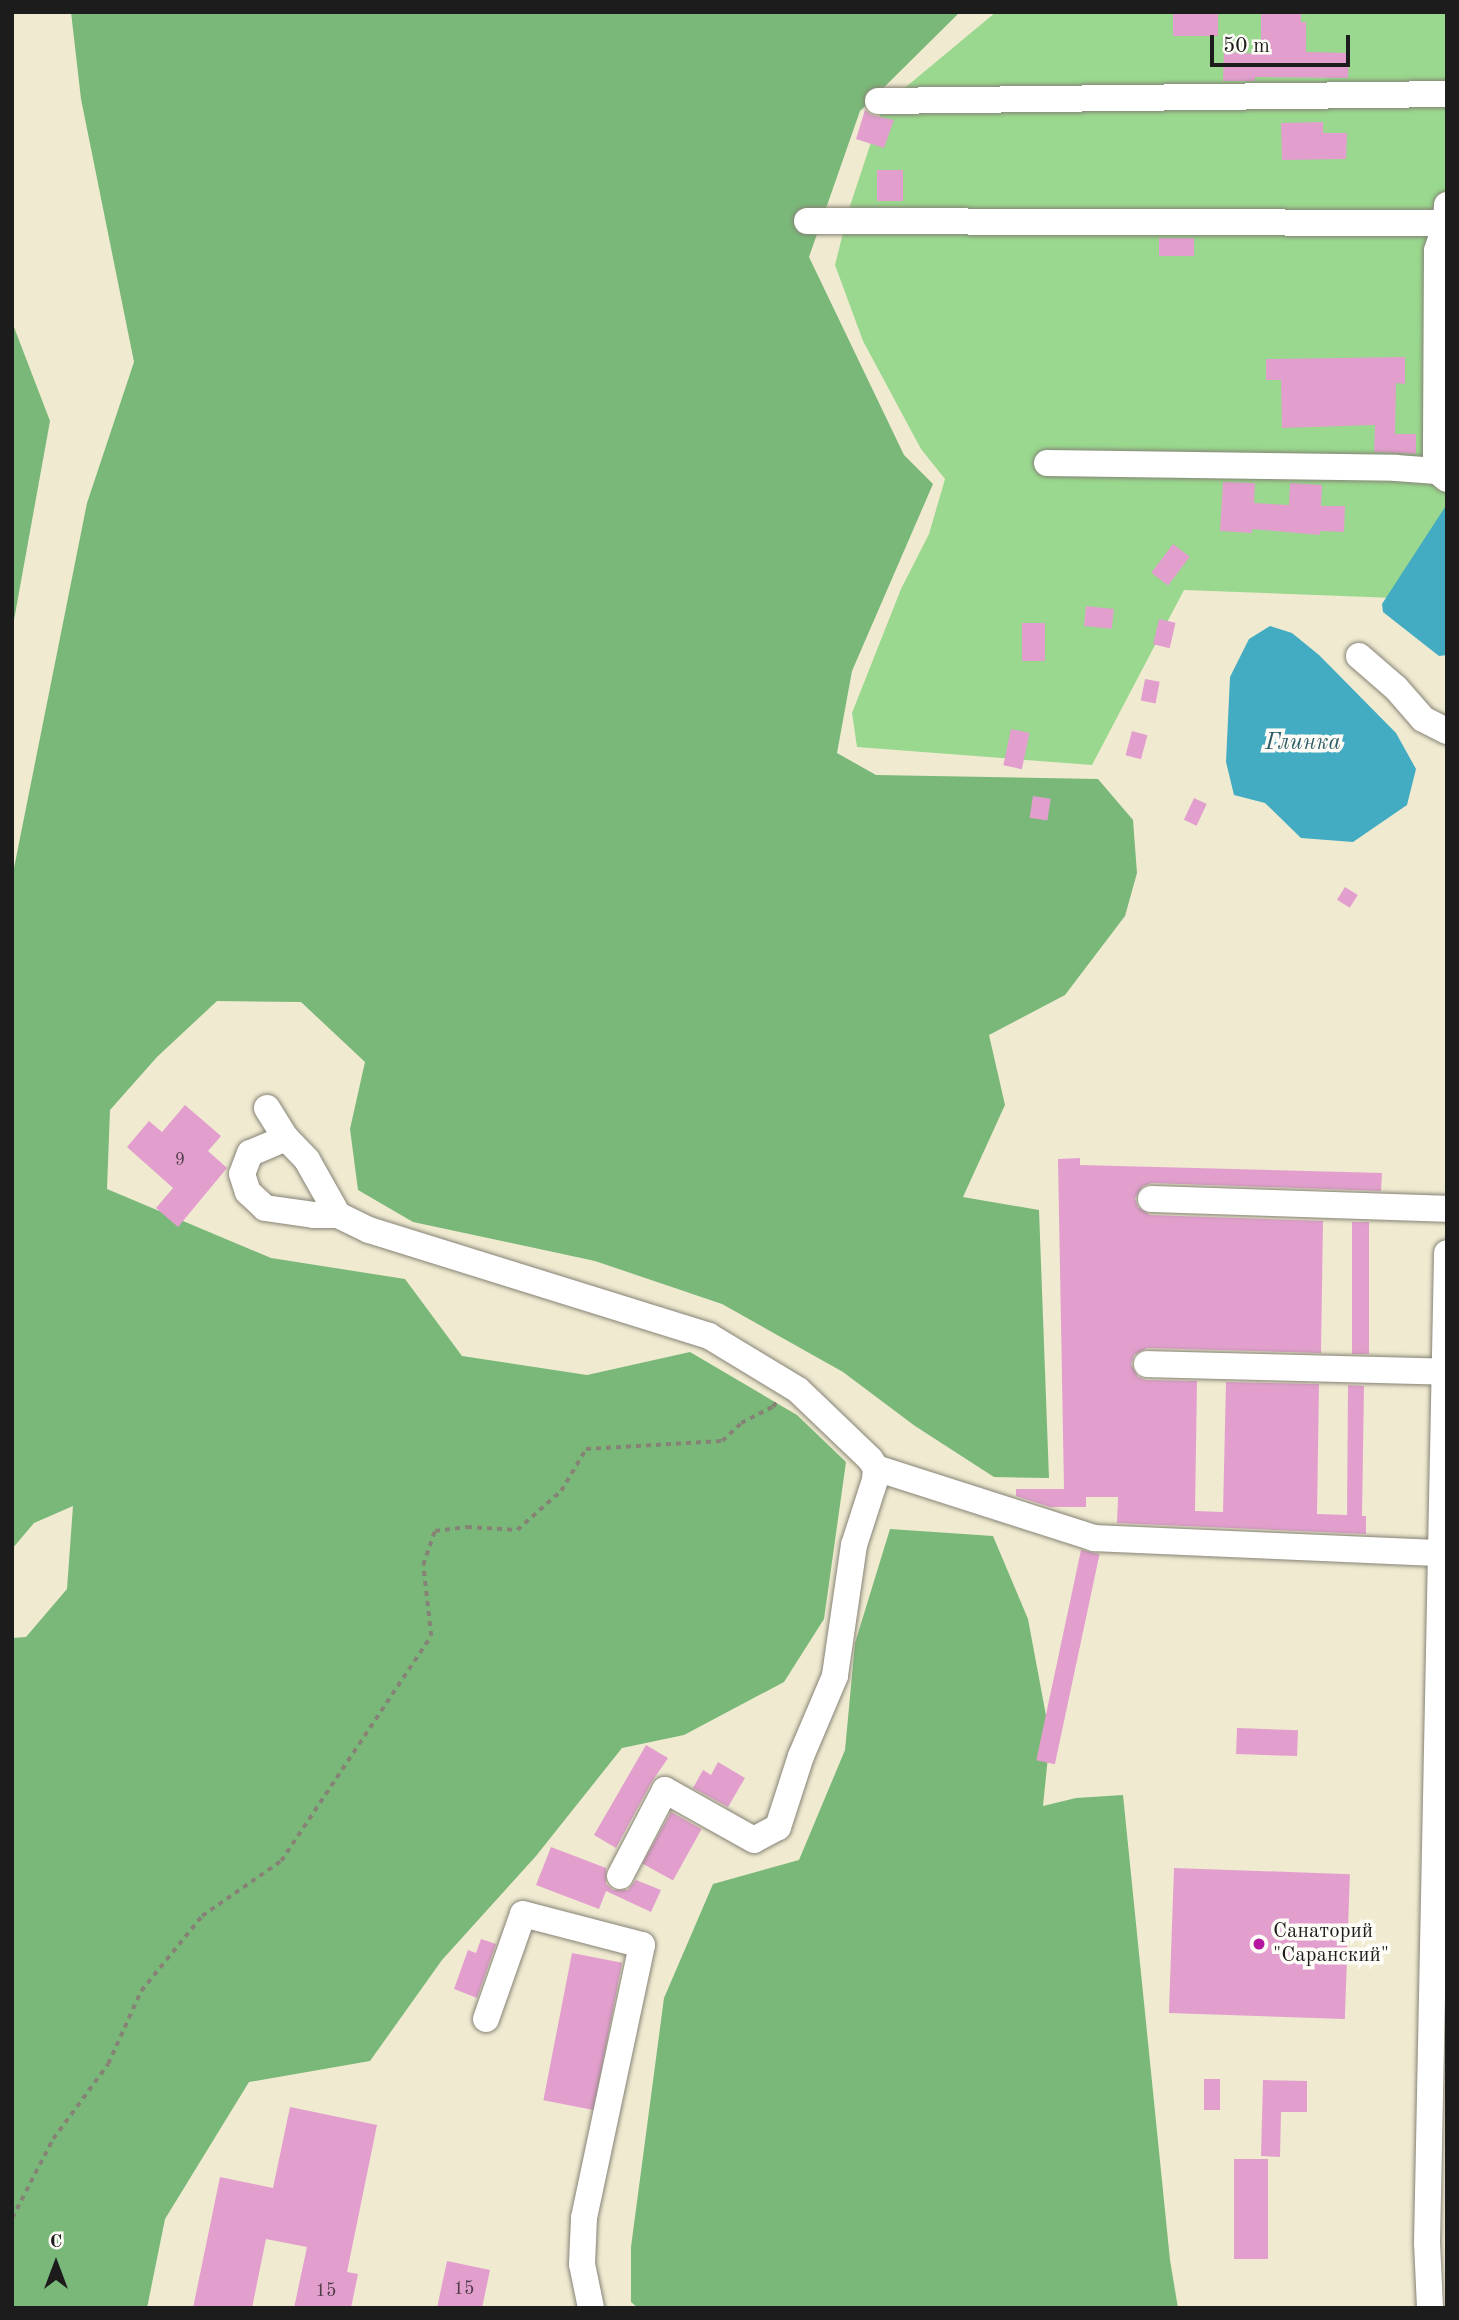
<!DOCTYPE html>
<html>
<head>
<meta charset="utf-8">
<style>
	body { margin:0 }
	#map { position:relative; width:1459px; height:2320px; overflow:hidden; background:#f0ead1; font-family:"Old Standard TT",serif }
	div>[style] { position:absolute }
	.green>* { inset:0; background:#99d88e }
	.forest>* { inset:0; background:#7ab879 }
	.water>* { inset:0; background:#43abc2 }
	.building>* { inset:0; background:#e29fce; transform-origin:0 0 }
	.path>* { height:3.5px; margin-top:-1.75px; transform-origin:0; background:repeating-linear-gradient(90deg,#868376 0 5px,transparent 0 10px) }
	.roads { filter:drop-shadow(0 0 2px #868376) drop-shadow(0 0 2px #868376) }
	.minor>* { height:26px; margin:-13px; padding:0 13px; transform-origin:13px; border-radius:13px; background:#fff }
	.dots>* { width:19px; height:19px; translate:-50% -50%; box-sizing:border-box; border:4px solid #fdfcf7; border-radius:50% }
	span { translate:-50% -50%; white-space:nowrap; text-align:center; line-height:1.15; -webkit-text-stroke:7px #fdfcf7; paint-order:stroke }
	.number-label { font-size:18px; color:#4e3d48 }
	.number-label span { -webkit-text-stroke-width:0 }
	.poi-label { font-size:21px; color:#1c1c1c }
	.left { translate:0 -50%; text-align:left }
	.water-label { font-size:23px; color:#2e5c67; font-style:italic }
	.frame { position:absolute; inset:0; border:14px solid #1c1c1c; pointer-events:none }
	.north { position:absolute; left:21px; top:2229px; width:70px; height:70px; -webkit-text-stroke:5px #fdfcf7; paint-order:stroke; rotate:0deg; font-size:19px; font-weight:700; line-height:28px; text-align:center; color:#1c1c1c }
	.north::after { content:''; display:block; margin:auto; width:24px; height:32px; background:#1c1c1c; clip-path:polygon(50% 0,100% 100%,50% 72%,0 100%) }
	.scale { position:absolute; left:1210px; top:35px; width:140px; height:32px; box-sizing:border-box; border:4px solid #1c1c1c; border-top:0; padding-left:9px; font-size:21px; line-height:24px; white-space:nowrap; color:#1c1c1c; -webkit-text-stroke:5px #fdfcf7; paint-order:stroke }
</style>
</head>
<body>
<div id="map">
	<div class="green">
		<i style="clip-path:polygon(996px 12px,1447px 12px,1447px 600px,1184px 590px,1092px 765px,857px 747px,852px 713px,901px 589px,929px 534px,945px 479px,921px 449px,863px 341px,835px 265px,849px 209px,883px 106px)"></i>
	</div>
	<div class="forest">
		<i style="clip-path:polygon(71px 12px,960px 12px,860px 111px,809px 257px,904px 455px,933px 484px,852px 671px,837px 753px,876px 775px,1098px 779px,1133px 820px,1137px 873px,1125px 916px,1065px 995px,989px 1035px,1005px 1105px,963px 1197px,1039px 1210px,1049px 1478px,994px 1477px,915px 1426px,843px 1372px,722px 1304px,595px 1261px,413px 1222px,358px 1190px,350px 1129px,365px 1062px,301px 1002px,217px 1001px,157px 1057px,110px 1110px,107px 1189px,271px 1258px,405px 1279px,462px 1356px,587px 1375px,690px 1352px,797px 1415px,846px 1462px,824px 1619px,784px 1682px,684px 1735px,622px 1748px,536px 1856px,442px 1960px,370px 2061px,249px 2082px,165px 2219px,147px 2308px,12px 2308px,12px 1638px,26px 1637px,67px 1589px,73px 1506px,34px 1523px,12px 1549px,12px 878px,87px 503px,134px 362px,81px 99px)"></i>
		<i style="clip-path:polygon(12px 322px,50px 421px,12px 631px)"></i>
		<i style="clip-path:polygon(890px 1529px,993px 1536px,1028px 1619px,1050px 1737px,1043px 1806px,1076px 1798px,1123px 1795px,1170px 2260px,1178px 2308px,638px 2308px,631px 2302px,631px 2247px,664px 1998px,713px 1884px,799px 1860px,845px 1750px,855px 1643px)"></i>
	</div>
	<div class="water">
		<i style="clip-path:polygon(1447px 504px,1447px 655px,1439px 656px,1383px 612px,1382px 604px)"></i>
		<i style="clip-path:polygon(1270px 626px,1292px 633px,1319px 655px,1396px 733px,1416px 769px,1407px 805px,1353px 842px,1301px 838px,1265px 803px,1234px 795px,1226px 762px,1230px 677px,1249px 639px)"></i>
	</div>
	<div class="building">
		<i style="left:1173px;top:12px;width:45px;height:24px"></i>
		<i style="clip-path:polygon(1261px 12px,1301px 13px,1301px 22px,1306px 22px,1306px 52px,1349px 53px,1348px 78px,1255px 77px,1255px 81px,1223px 81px,1224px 52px,1261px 54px)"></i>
		<i style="clip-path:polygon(865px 110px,871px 115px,894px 120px,884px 148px,856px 139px)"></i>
		<i style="clip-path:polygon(1323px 122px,1323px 133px,1347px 133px,1346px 159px,1282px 160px,1281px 123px)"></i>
		<i style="left:877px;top:170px;width:26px;height:31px"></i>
		<i style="left:1159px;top:238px;width:35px;height:18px"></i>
		<i style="clip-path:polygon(1405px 357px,1405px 384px,1396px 383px,1395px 434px,1416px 434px,1416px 454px,1374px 452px,1375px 425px,1282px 428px,1281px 380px,1266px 380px,1266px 359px)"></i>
		<i style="clip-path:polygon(1223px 482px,1255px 483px,1254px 503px,1289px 505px,1290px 483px,1322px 485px,1321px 506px,1345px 506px,1344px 532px,1320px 531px,1320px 535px,1252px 529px,1252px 533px,1220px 531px)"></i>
		<i style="left:1173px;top:544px;width:21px;height:36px;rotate:37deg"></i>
		<i style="left:1086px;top:606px;width:28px;height:20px;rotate:6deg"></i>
		<i style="left:1159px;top:619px;width:17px;height:26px;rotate:13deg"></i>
		<i style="left:1022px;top:623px;width:23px;height:38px"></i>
		<i style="left:1145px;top:679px;width:15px;height:22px;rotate:11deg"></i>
		<i style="left:1011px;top:729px;width:19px;height:37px;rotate:12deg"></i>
		<i style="left:1132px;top:731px;width:16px;height:25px;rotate:15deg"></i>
		<i style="left:1033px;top:796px;width:18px;height:22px;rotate:9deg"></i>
		<i style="left:1194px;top:798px;width:14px;height:24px;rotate:25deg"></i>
		<i style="left:1345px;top:887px;width:15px;height:15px;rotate:32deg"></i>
		<i style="clip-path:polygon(185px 1105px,221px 1136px,208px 1151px,227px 1168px,178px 1227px,156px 1208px,173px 1188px,127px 1147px,149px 1121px,162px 1132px)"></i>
		<i style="clip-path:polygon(1080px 1158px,1080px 1165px,1382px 1173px,1381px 1191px,1152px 1183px,1143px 1186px,1135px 1198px,1138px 1207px,1150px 1215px,1323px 1221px,1321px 1353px,1147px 1348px,1134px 1355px,1131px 1364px,1138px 1377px,1146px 1380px,1197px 1381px,1195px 1511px,1223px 1512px,1226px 1382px,1319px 1384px,1317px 1514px,1347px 1515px,1348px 1385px,1364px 1386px,1362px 1516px,1366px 1516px,1366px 1534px,1117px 1523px,1118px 1497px,1086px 1497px,1086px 1507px,1050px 1507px,1016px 1496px,1016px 1489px,1064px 1489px,1058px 1159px)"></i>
		<i style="left:1352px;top:1222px;width:17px;height:132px"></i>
		<i style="left:1081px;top:1550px;width:19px;height:215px;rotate:12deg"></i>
		<i style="left:1237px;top:1728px;width:61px;height:26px;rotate:2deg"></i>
		<i style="clip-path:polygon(646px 1745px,668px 1758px,651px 1783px,616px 1848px,594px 1835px)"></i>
		<i style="clip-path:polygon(718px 1762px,745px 1778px,728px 1807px,693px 1788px,703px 1770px,711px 1775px)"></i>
		<i style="left:671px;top:1812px;width:35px;height:59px;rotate:29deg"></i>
		<i style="clip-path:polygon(551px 1847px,606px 1868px,606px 1884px,613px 1890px,628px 1890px,636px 1880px,661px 1890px,651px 1912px,606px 1891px,599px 1909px,536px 1885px)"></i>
		<i style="left:1174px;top:1868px;width:176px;height:145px;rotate:2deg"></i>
		<i style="clip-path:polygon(481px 1939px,496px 1944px,477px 1998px,454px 1989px,468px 1950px,476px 1953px)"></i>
		<i style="left:572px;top:1953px;width:51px;height:150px;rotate:11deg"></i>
		<i style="left:1204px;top:2079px;width:16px;height:31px"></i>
		<i style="clip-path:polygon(1263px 2080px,1307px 2081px,1307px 2112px,1281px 2112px,1280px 2157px,1261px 2156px)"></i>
		<i style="clip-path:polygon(290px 2107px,377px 2125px,347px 2272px,358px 2274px,351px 2308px,294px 2308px,307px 2247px,266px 2239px,252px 2308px,193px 2308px,220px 2177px,273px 2188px)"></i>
		<i style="left:1234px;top:2159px;width:34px;height:100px"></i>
		<i style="clip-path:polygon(447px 2261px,490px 2270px,482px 2308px,437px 2308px)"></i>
	</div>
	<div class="path">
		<i style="left:12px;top:2218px;width:89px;rotate:-62.6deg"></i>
		<i style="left:53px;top:2139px;width:93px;rotate:-53.7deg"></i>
		<i style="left:108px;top:2064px;width:80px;rotate:-65.7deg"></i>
		<i style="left:141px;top:1991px;width:97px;rotate:-50.9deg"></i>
		<i style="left:202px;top:1916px;width:96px;rotate:-34.8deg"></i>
		<i style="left:281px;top:1861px;width:270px;rotate:-56.3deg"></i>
		<i style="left:431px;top:1636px;width:71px;rotate:-96.4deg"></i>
		<i style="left:423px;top:1565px;width:36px;rotate:-71deg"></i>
		<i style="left:435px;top:1531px;width:32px;rotate:-7deg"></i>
		<i style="left:467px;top:1527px;width:50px;rotate:3.4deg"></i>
		<i style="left:517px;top:1530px;width:59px;rotate:-41.6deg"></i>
		<i style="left:561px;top:1491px;width:49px;rotate:-59.2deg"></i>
		<i style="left:586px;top:1449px;width:136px;rotate:-3.4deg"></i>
		<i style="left:722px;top:1441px;width:26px;rotate:-43deg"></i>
		<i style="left:741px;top:1423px;width:36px;rotate:-27deg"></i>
		<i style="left:773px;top:1407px;width:6px;rotate:-59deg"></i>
	</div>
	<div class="roads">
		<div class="minor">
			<i style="left:878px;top:101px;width:569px;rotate:-0.7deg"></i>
			<i style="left:1447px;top:205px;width:18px;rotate:93deg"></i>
			<i style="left:1446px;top:223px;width:29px;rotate:108deg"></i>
			<i style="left:1437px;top:251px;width:202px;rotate:90.3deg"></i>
			<i style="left:1436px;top:453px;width:18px;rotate:87deg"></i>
			<i style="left:1437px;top:471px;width:13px;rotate:39deg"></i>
			<i style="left:807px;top:221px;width:639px;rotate:0.18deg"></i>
			<i style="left:1047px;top:463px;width:349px;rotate:0.8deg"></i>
			<i style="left:1396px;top:468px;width:41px;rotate:4.2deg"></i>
			<i style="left:1359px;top:656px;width:49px;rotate:40.9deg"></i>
			<i style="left:1396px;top:688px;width:41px;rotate:48.9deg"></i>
			<i style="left:1423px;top:719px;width:27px;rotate:27deg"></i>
			<i style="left:267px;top:1108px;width:36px;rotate:58deg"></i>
			<i style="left:286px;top:1138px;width:30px;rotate:46deg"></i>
			<i style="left:307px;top:1160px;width:63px;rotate:60.6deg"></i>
			<i style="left:338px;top:1215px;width:34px;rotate:26deg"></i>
			<i style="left:369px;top:1230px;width:356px;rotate:17.3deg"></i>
			<i style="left:709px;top:1336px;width:104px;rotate:31.2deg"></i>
			<i style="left:798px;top:1390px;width:100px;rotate:43.8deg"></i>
			<i style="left:870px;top:1459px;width:11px;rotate:56deg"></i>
			<i style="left:876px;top:1468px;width:12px;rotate:95deg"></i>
			<i style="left:875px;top:1480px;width:68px;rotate:107.9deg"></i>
			<i style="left:854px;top:1545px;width:132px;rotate:98.3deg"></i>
			<i style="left:835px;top:1676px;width:87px;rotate:113deg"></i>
			<i style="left:801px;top:1756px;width:75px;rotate:107.9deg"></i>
			<i style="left:778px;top:1827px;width:27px;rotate:152deg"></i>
			<i style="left:754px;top:1840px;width:102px;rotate:-150.7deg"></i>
			<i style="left:665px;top:1790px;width:97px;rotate:117.6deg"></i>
			<i style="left:286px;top:1138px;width:39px;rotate:157deg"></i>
			<i style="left:250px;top:1153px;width:22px;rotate:111deg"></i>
			<i style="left:242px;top:1174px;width:19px;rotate:72deg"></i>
			<i style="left:248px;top:1192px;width:23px;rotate:43deg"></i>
			<i style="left:265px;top:1208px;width:49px;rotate:8.1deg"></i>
			<i style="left:314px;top:1215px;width:24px"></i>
			<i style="left:1151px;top:1199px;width:296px;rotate:1.9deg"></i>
			<i style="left:1147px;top:1364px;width:297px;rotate:1.5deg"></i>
			<i style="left:876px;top:1468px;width:229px;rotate:17.8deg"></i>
			<i style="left:1094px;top:1538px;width:347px;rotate:2.5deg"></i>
			<i style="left:486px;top:2019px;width:111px;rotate:-70.6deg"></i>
			<i style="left:523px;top:1914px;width:123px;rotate:14.6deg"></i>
			<i style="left:642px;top:1945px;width:279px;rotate:102deg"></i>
			<i style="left:584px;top:2218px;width:46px;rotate:92.5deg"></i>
			<i style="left:582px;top:2264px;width:45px;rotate:78.4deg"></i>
			<i style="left:1430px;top:2308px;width:65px;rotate:-92.6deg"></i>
			<i style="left:1427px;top:2243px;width:990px;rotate:-88.84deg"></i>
		</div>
	</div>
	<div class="dots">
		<i style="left:1259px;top:1944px;background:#b5179e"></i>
	</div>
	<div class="number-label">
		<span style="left:180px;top:1160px">9</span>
		<span style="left:464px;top:2289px">15</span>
		<span style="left:326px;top:2291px">15</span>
	</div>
	<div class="poi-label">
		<span class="left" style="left:1273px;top:1944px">Санаторий<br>"Саранский"</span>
	</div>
	<div class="water-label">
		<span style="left:1303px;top:743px">Глинка</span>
	</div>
	<div class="frame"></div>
	<div class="north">С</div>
	<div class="scale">50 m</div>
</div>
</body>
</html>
